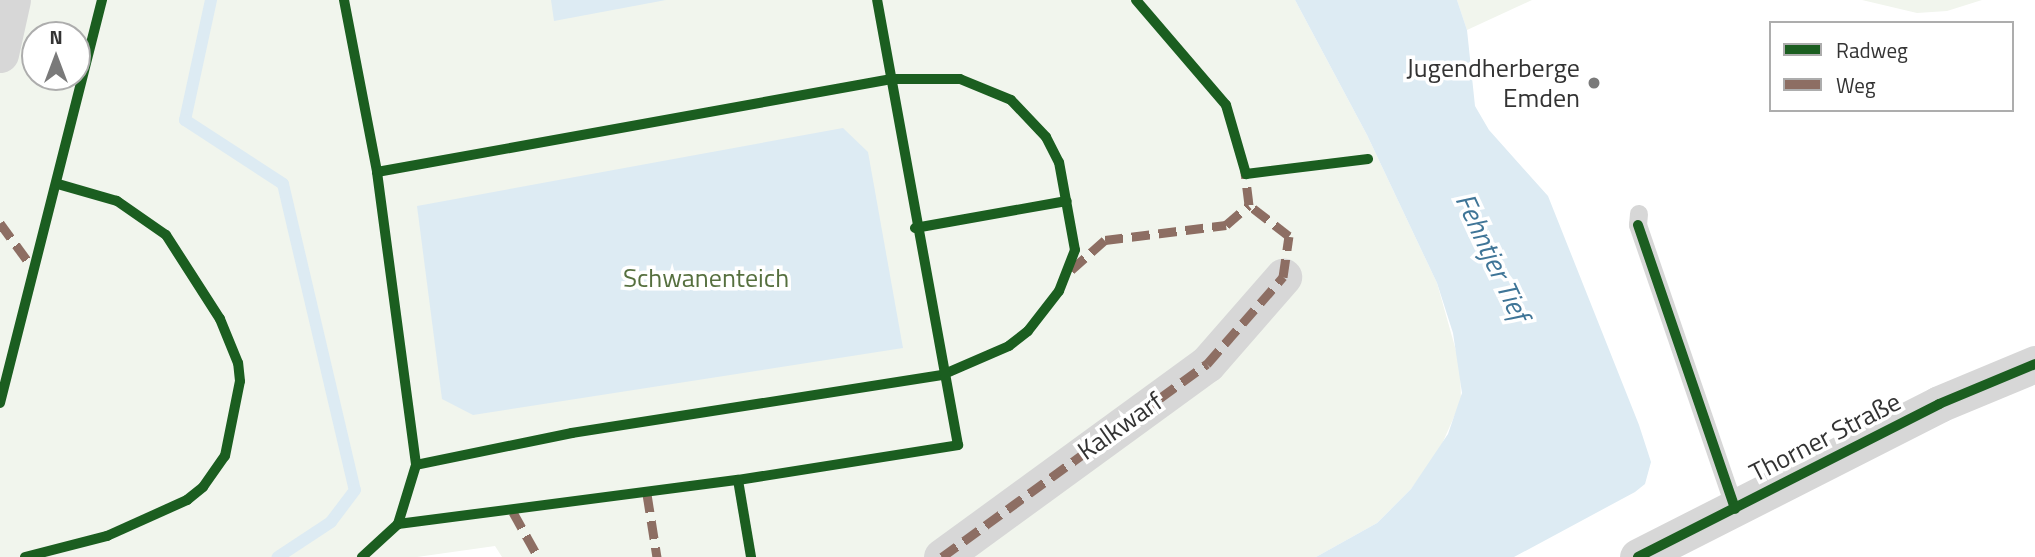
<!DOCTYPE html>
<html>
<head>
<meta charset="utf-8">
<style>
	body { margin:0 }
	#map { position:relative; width:2035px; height:557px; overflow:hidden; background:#fff; font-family:"Titillium Web",sans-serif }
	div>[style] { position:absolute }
	.green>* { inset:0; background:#f1f5ed }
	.water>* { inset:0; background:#ddebf3 }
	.stream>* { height:12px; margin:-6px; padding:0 6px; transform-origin:6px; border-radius:6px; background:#ddebf3 }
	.lane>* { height:18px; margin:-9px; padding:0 9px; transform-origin:9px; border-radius:9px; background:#d7d7d7 }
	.street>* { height:37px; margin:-18.5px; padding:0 18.5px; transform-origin:18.5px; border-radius:18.5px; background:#d7d7d7 }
	.quiet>* { height:9px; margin-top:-4.5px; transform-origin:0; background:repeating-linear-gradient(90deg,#8d6e63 0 18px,transparent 0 27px) }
	.cycleway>* { height:10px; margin:-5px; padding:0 5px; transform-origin:5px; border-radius:5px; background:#1b5e20 }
	.dots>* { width:19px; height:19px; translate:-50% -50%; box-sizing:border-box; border:4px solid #fff; border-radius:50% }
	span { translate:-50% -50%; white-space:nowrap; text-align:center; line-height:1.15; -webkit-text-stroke:7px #fff; paint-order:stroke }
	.poi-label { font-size:26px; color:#333 }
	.right { translate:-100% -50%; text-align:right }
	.park-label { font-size:26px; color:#56703f }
	.street-label { font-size:26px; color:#333 }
	.water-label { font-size:28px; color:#3f7597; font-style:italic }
	.legend { position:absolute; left:1769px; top:21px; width:245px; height:91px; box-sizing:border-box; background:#fff; border:2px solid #adadad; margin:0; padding:9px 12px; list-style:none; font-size:21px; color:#333 }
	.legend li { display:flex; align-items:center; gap:14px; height:35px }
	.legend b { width:35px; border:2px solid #adadad }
	.north { position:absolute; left:21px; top:21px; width:70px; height:70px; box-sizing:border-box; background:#fff; border:2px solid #adadad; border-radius:50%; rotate:0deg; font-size:19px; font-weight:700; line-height:28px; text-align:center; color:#333 }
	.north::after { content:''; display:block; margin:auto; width:24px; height:32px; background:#7a7a7a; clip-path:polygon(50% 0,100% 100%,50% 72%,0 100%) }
</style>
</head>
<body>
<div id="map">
	<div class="green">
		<i style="clip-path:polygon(evenodd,12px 0,1295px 0,1367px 135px,1437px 283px,1460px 365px,1461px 401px,1438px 453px,1411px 489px,1377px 523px,1316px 557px,502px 557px,495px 546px,417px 557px,0 557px,0 54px,12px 0,35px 35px,77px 35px,77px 77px,35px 77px,35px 35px)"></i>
		<i style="clip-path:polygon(1457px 0,1532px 0,1467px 30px)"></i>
		<i style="clip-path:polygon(1862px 0,1982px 0,1947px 11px,1917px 13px)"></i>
	</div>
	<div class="water">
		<i style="clip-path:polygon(551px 0,666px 0,554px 21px)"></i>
		<i style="clip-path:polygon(1295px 0,1457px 0,1467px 30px,1475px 106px,1489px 130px,1548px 196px,1639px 425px,1651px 462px,1645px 484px,1635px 492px,1514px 557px,1316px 557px,1377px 523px,1411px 489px,1448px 434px,1462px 393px,1453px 333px,1437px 283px,1367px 135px)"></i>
		<i style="clip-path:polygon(843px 128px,868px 152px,903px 348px,473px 415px,442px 399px,417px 206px)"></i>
	</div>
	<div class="stream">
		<i style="left:211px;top:0;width:123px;rotate:102.2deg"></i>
		<i style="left:185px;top:120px;width:117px;rotate:33.1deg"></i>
		<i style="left:283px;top:184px;width:314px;rotate:76.8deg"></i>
		<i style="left:355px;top:490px;width:40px;rotate:127deg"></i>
		<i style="left:331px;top:522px;width:64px;rotate:146.6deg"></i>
	</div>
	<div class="lane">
		<i style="left:1639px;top:214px;width:11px;rotate:95deg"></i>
		<i style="left:1638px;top:225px;width:300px;rotate:71.1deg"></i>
	</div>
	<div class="street">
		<i style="left:0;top:54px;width:55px;rotate:-77.5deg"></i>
		<i style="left:942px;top:557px;width:328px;rotate:-36.1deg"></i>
		<i style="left:1207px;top:364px;width:116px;rotate:-48.9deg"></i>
		<i style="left:1638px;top:557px;width:338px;rotate:-26.9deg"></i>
		<i style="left:1939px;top:404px;width:104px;rotate:-22.6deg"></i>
	</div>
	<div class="quiet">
		<i style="left:0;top:223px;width:59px;rotate:53.9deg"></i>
		<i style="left:1071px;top:270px;width:45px;rotate:-41.4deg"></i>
		<i style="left:1105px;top:240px;width:122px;rotate:-7.1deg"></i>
		<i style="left:1226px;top:225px;width:30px;rotate:-41deg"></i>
		<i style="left:647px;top:494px;width:64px;rotate:81deg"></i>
		<i style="left:513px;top:512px;width:51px;rotate:60.9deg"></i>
		<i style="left:942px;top:557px;width:328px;rotate:-36.1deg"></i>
		<i style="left:1207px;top:364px;width:116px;rotate:-48.9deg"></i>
		<i style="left:1283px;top:277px;width:41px;rotate:-81.7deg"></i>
		<i style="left:1289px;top:236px;width:51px;rotate:-142.2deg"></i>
		<i style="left:1249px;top:205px;width:38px;rotate:-97deg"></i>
	</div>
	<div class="cycleway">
		<i style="left:344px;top:0;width:175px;rotate:79.1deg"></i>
		<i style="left:377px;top:172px;width:296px;rotate:82.4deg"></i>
		<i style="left:416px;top:465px;width:62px;rotate:107deg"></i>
		<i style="left:398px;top:524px;width:49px;rotate:137.5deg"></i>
		<i style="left:1136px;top:0;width:138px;rotate:49.4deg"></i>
		<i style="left:1226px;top:105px;width:72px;rotate:73.8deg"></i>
		<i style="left:1246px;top:174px;width:123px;rotate:-7deg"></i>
		<i style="left:377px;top:172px;width:523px;rotate:-10.24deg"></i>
		<i style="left:892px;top:79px;width:68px"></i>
		<i style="left:960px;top:79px;width:55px;rotate:22.4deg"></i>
		<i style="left:1011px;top:100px;width:51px;rotate:46.6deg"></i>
		<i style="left:1046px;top:137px;width:28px;rotate:63deg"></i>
		<i style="left:1059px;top:162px;width:89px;rotate:79.7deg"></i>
		<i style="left:1075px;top:250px;width:44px;rotate:111.3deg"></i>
		<i style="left:1059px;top:291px;width:51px;rotate:127.8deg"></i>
		<i style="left:1028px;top:331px;width:24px;rotate:142deg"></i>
		<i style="left:1009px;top:346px;width:73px;rotate:156.6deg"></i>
		<i style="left:942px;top:375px;width:375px;rotate:171.1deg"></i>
		<i style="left:572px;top:433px;width:159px;rotate:168.4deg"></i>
		<i style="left:1638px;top:225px;width:300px;rotate:71.1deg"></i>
		<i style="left:915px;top:228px;width:154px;rotate:-10.1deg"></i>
		<i style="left:0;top:403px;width:416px;rotate:-75.8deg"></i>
		<i style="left:738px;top:480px;width:223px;rotate:-9deg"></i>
		<i style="left:958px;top:445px;width:452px;rotate:-100.3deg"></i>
		<i style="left:398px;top:524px;width:343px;rotate:-7.4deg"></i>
		<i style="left:738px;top:480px;width:78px;rotate:80.4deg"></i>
		<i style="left:25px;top:557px;width:85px;rotate:-14.4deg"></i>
		<i style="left:107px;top:536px;width:88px;rotate:-24.2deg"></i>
		<i style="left:187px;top:500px;width:21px;rotate:-39deg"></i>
		<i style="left:203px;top:487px;width:38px;rotate:-55deg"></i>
		<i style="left:225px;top:456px;width:76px;rotate:-78.7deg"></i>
		<i style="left:240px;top:381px;width:18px;rotate:-96deg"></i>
		<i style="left:238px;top:363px;width:48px;rotate:-112.2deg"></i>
		<i style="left:220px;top:319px;width:100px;rotate:-122.7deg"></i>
		<i style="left:166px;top:235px;width:60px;rotate:-145.2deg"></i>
		<i style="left:117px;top:201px;width:61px;rotate:-163.9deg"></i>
		<i style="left:1638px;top:557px;width:338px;rotate:-26.9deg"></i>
		<i style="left:1939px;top:404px;width:104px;rotate:-22.6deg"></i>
	</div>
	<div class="dots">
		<i style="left:1594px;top:83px;background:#7a7a7a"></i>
	</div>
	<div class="poi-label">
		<span class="right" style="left:1580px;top:83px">Jugendherberge<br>Emden</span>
	</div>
	<div class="park-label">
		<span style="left:706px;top:278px">Schwanenteich</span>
	</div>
	<div class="street-label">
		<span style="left:1120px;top:426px;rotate:-35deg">Kalkwarf</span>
		<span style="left:1825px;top:437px;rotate:-27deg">Thorner Straße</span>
	</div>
	<div class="water-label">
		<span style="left:1493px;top:257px;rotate:65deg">Fehntjer Tief</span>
	</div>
	<ul class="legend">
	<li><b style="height:9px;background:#1b5e20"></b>Radweg</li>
	<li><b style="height:9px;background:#8d6e63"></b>Weg</li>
	</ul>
	<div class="north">N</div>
</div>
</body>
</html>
